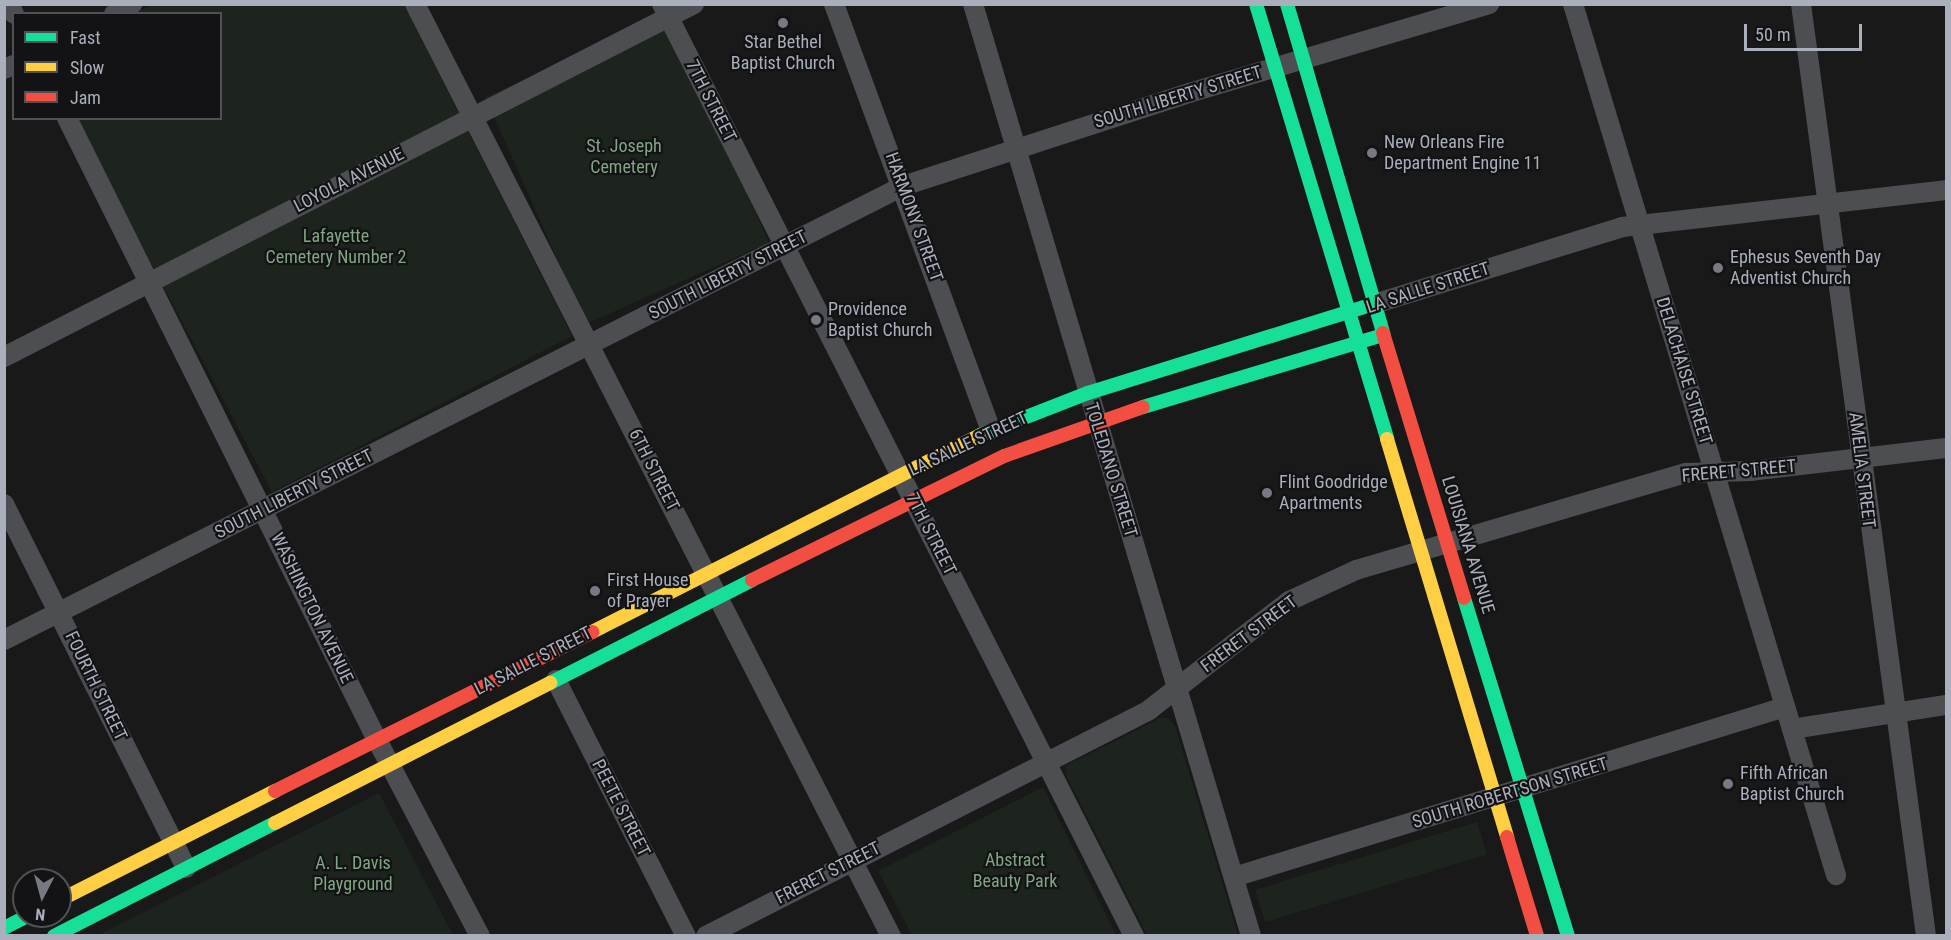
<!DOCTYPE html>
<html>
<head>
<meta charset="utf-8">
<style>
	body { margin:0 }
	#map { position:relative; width:1951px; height:940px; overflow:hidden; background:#191919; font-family:"Roboto Condensed",sans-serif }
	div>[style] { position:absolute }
	.green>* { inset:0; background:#1c241d; transform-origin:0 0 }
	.street>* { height:20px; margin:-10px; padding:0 10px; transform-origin:10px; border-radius:10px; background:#4d4e52 }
	.fast>* { height:14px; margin:-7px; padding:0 7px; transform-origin:7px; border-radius:7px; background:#16e098 }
	.slow>* { height:14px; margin:-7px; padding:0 7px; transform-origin:7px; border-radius:7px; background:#ffcf43 }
	.jam>* { height:14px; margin:-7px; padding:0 7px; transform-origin:7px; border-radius:7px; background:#f24e42 }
	.dots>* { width:16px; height:16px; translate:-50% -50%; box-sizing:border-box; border:3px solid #131315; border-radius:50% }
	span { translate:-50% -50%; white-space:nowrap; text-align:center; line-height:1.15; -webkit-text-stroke:4.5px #131315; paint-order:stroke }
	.poi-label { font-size:18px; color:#a9afbb }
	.left { translate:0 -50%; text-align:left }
	.street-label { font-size:18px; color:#a9afbb }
	.park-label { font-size:18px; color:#7fa781 }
	.frame { position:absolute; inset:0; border:6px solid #a9afbb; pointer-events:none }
	.legend { position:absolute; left:12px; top:12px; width:210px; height:108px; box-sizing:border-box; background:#131315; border:2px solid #4f5157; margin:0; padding:8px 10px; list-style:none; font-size:18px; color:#a9afbb }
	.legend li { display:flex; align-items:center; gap:12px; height:30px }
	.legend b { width:30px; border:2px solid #4f5157 }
	.north { position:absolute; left:12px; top:868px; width:60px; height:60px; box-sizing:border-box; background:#131315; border:2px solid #4f5157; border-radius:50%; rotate:186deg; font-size:16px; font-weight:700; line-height:24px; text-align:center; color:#a9afbb }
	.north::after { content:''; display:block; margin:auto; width:21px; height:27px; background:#777a82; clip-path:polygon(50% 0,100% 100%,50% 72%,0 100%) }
	.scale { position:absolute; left:1744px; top:24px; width:118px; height:27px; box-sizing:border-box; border:3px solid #a9afbb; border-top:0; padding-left:8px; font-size:18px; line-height:21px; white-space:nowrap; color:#a9afbb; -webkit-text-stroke:4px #131315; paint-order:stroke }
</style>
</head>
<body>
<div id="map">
	<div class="green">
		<i style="clip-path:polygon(152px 5px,404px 5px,572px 336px,272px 492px,75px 119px,220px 118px,220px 14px,135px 13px)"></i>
		<i style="left:668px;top:16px;width:248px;height:200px;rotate:66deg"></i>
		<i style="clip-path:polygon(1160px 718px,1168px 718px,1175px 726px,1238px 935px,1147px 935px,1067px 777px,1065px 766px)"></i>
		<i style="clip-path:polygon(1043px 787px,1116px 935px,912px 935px,878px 871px)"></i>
		<i style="clip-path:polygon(379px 793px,453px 935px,98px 935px)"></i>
		<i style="left:1477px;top:822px;width:34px;height:232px;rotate:73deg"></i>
	</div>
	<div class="street">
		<i style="left:9px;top:4px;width:11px;rotate:63deg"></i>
		<i style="left:415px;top:4px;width:1047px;rotate:62.95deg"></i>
		<i style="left:662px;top:4px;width:1045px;rotate:63.14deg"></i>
		<i style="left:834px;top:4px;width:454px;rotate:69.8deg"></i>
		<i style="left:973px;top:4px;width:973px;rotate:73.39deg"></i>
		<i style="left:1573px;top:4px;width:910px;rotate:73.2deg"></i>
		<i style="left:1801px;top:4px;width:940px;rotate:82.36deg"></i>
		<i style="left:114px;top:14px;width:21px;rotate:-29deg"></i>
		<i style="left:4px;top:69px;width:11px;rotate:-22deg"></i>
		<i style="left:67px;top:118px;width:695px;rotate:63.51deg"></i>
		<i style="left:377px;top:740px;width:221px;rotate:62.3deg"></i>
		<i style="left:1374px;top:304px;width:260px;rotate:-17.2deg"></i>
		<i style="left:1622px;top:227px;width:326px;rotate:-6.5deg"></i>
		<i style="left:4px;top:357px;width:775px;rotate:-27.09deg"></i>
		<i style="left:4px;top:504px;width:407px;rotate:63.4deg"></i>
		<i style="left:4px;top:640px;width:1007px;rotate:-26.79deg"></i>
		<i style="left:903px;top:186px;width:301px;rotate:-18deg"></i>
		<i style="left:1189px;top:93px;width:313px;rotate:-16.5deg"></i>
		<i style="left:556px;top:680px;width:287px;rotate:63.1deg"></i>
		<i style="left:1792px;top:729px;width:156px;rotate:-8.9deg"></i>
		<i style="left:1234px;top:877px;width:577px;rotate:-17.15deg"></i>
		<i style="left:706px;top:936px;width:497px;rotate:-27deg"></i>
		<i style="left:1149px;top:710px;width:177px;rotate:-37.9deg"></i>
		<i style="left:1289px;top:601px;width:74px;rotate:-24.8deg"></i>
		<i style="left:1356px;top:570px;width:344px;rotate:-16.4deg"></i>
		<i style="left:1686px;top:473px;width:64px;rotate:-1.8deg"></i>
		<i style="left:1750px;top:471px;width:197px;rotate:-6.7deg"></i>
	</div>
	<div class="fast">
		<i style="left:1256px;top:4px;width:454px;rotate:73.2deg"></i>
		<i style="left:1287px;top:4px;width:343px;rotate:73.7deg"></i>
		<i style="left:1143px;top:407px;width:251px;rotate:-16.7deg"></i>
		<i style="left:980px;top:435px;width:116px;rotate:-21.3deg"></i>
		<i style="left:1088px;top:393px;width:300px;rotate:-17.3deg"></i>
		<i style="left:1464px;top:598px;width:354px;rotate:72.9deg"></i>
		<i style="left:550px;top:683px;width:227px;rotate:-27deg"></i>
		<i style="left:4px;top:928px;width:27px;rotate:-27deg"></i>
		<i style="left:54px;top:936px;width:248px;rotate:-27.1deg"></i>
	</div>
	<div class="slow">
		<i style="left:1387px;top:439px;width:416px;rotate:73.2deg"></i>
		<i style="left:592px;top:632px;width:435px;rotate:-26.9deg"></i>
		<i style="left:275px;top:823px;width:309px;rotate:-27deg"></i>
		<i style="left:60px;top:900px;width:241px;rotate:-26.9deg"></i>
	</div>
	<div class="jam">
		<i style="left:1383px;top:333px;width:277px;rotate:73deg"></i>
		<i style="left:752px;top:580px;width:281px;rotate:-26.2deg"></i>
		<i style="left:1004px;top:456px;width:147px;rotate:-19.4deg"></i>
		<i style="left:275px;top:791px;width:355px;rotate:-26.6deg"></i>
		<i style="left:1507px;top:837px;width:103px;rotate:73.1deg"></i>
	</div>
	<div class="dots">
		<i style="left:783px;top:23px;background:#777a82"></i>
		<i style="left:1372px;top:153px;background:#777a82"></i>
		<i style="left:1718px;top:268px;background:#777a82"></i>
		<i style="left:816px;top:320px;background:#777a82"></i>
		<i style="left:1267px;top:493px;background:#777a82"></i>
		<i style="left:595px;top:591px;background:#777a82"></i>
		<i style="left:1728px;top:784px;background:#777a82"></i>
	</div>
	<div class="poi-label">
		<span style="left:783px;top:53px">Star Bethel<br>Baptist Church</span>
		<span class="left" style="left:1384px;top:153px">New Orleans Fire<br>Department Engine 11</span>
		<span class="left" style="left:1730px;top:268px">Ephesus Seventh Day<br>Adventist Church</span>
		<span class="left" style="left:828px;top:320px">Providence<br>Baptist Church</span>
		<span class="left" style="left:1279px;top:493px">Flint Goodridge<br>Apartments</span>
		<span class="left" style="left:607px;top:591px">First House<br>of Prayer</span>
		<span class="left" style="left:1740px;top:784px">Fifth African<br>Baptist Church</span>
	</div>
	<div class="street-label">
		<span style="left:1178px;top:97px;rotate:-17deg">SOUTH LIBERTY STREET</span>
		<span style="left:711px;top:101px;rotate:63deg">7TH STREET</span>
		<span style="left:349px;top:180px;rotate:-27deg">LOYOLA AVENUE</span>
		<span style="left:914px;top:217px;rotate:70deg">HARMONY STREET</span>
		<span style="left:728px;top:275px;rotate:-27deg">SOUTH LIBERTY STREET</span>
		<span style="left:1428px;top:288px;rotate:-18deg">LA SALLE STREET</span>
		<span style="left:1684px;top:371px;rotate:73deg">DELACHAISE STREET</span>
		<span style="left:968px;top:444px;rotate:-25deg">LA SALLE STREET</span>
		<span style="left:654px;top:470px;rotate:63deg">6TH STREET</span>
		<span style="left:1111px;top:470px;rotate:73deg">TOLEDANO STREET</span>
		<span style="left:1862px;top:470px;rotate:83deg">AMELIA STREET</span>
		<span style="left:1739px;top:471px;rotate:-5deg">FRERET STREET</span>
		<span style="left:294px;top:494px;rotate:-27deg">SOUTH LIBERTY STREET</span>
		<span style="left:931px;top:534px;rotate:63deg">7TH STREET</span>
		<span style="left:1468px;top:545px;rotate:73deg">LOUISIANA AVENUE</span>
		<span style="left:312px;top:608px;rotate:64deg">WASHINGTON AVENUE</span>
		<span style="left:1249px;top:634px;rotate:-37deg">FRERET STREET</span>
		<span style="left:533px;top:661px;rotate:-27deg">LA SALLE STREET</span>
		<span style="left:96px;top:686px;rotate:64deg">FOURTH STREET</span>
		<span style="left:1510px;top:793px;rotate:-17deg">SOUTH ROBERTSON STREET</span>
		<span style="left:621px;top:808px;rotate:63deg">PEETE STREET</span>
		<span style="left:828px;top:873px;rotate:-27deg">FRERET STREET</span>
	</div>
	<div class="park-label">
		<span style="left:624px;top:157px">St. Joseph<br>Cemetery</span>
		<span style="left:336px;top:247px">Lafayette<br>Cemetery Number 2</span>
		<span style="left:1015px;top:871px">Abstract<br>Beauty Park</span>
		<span style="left:353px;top:874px">A. L. Davis<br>Playground</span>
	</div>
	<div class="frame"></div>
	<ul class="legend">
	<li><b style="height:8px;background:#16e098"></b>Fast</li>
	<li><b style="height:8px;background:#ffcf43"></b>Slow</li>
	<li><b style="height:8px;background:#f24e42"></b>Jam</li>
	</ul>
	<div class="north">N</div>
	<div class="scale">50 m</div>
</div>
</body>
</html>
